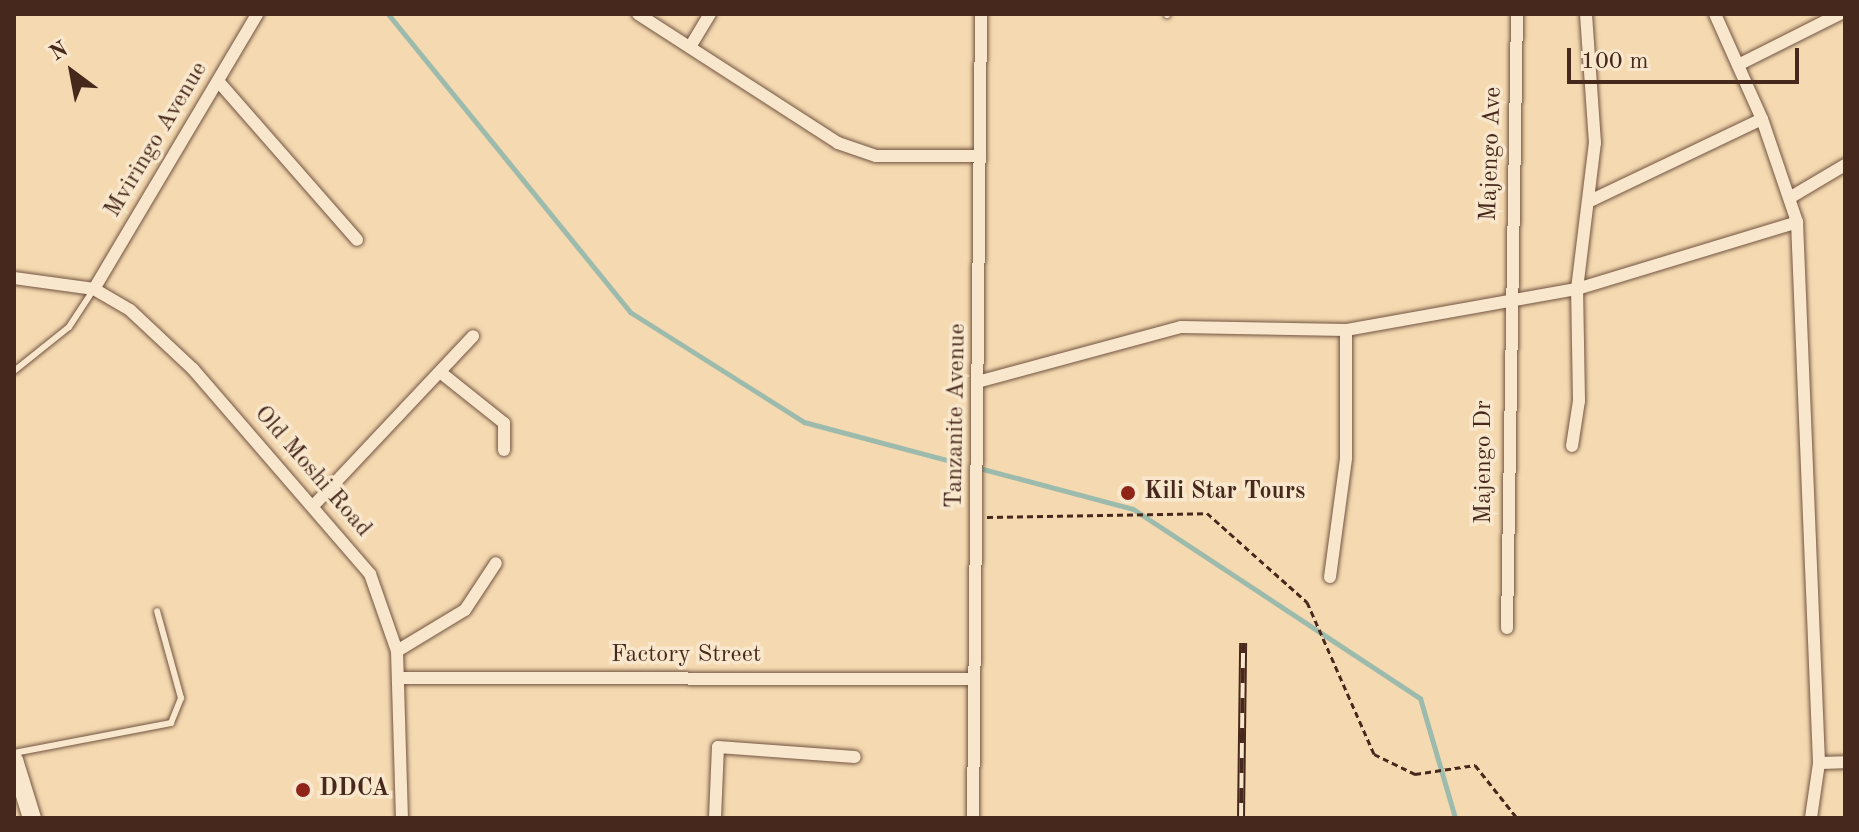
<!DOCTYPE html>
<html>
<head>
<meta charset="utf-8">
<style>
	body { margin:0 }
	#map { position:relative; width:1859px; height:832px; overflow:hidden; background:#f5dab1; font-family:"Old Standard TT",serif }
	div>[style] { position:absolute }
	.stream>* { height:5px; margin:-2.5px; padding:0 2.5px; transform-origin:2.5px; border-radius:2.5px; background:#9cbbac }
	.path>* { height:3px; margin-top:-1.5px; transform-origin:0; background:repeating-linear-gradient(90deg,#47281c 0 6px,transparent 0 10px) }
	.roads { filter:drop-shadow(0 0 2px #725441) drop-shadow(0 0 2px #725441) }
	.lane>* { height:6px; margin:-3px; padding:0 3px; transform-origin:3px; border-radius:3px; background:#f8e7cc }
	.street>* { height:12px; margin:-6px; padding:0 6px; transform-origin:6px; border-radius:6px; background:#f8e7cc }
	.secondary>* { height:18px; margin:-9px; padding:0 9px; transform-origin:9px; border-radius:9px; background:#f8e7cc }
	.rail>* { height:8px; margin-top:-4px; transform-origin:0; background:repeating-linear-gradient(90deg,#f8e7cc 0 15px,#47281c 0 30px); box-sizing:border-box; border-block:2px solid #47281c }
	.dots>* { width:22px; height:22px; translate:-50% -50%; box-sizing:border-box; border:4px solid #f8e7cc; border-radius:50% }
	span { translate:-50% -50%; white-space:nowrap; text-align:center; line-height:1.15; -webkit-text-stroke:7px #f8e7cc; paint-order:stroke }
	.street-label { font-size:24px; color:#47281c }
	.poi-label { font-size:24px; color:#47281c; font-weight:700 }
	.left { translate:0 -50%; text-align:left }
	.frame { position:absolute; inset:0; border:16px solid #47281c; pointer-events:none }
	.north { position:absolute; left:32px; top:32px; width:80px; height:80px; -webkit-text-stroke:6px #f8e7cc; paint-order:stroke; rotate:328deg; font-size:22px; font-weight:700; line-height:32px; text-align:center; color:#47281c }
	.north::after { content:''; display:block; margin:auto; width:28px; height:36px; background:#47281c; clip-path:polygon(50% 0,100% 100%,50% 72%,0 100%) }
	.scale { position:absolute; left:1567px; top:48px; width:232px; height:36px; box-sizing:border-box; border:4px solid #47281c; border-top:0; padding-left:10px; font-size:24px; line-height:28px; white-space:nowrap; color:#47281c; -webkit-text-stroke:6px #f8e7cc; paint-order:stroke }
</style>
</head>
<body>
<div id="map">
	<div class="stream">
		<i style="left:388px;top:14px;width:384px;rotate:50.9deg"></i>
		<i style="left:630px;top:312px;width:206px;rotate:32.3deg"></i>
		<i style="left:804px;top:422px;width:152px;rotate:14.9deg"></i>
		<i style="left:979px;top:468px;width:159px;rotate:14.9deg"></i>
		<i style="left:1133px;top:509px;width:344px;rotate:33.4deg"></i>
		<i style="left:1420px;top:698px;width:125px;rotate:73.7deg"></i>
	</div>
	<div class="path">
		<i style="left:987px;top:517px;width:220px;rotate:-1deg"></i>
		<i style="left:1207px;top:513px;width:134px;rotate:41.7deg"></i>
		<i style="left:1307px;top:602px;width:166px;rotate:66.2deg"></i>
		<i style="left:1374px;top:754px;width:46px;rotate:26deg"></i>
		<i style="left:1415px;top:774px;width:61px;rotate:-8.5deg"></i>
		<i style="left:1475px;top:765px;width:68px;rotate:51.6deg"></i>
	</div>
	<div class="roads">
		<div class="lane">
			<i style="left:1167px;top:15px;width:1px;rotate:-90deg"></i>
			<i style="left:14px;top:371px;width:70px;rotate:-38.7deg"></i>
			<i style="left:69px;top:327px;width:45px;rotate:-56.7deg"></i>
			<i style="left:14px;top:753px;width:160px;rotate:-10.8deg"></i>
			<i style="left:171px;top:723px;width:27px;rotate:-68deg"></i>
			<i style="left:181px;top:698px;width:90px;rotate:-105.4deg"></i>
		</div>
		<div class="street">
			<i style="left:638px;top:14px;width:238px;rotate:32.8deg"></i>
			<i style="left:838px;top:143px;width:40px;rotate:18.9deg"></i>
			<i style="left:876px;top:156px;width:103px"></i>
			<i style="left:1715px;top:14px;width:115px;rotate:65.9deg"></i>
			<i style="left:1762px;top:119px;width:109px;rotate:71.2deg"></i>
			<i style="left:1797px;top:222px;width:541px;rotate:87.67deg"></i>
			<i style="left:1819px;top:763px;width:56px;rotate:98.3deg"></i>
			<i style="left:690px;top:47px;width:39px;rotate:-59deg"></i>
			<i style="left:1738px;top:65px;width:114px;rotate:-26.6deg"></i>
			<i style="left:218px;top:81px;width:211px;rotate:48.8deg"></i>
			<i style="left:1791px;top:197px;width:63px;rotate:-30.7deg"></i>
			<i style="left:1592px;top:200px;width:188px;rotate:-25.5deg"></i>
			<i style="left:14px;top:278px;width:81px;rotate:7.8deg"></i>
			<i style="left:94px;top:289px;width:42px;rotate:30.3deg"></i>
			<i style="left:130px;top:310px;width:86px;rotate:43.1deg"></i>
			<i style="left:193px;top:369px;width:271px;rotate:49.2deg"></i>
			<i style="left:370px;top:574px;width:82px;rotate:70.7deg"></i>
			<i style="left:397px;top:651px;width:167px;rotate:88.3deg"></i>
			<i style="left:94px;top:289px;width:320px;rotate:-59.3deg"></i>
			<i style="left:440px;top:372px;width:82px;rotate:38.6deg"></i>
			<i style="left:504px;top:423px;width:27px;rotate:90deg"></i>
			<i style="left:981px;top:381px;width:207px;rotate:-15.1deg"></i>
			<i style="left:1181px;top:327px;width:165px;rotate:1deg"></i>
			<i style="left:1346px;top:330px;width:235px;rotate:-10.1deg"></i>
			<i style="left:1577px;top:289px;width:230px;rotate:-16.9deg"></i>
			<i style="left:1572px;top:446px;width:46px;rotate:-81.2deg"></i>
			<i style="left:1579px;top:401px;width:112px;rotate:-91deg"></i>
			<i style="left:1577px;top:289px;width:147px;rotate:-83deg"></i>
			<i style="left:1595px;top:143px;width:129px;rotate:-94deg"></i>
			<i style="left:314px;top:505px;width:232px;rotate:-46.7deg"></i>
			<i style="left:1330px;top:577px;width:120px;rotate:-82.3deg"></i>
			<i style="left:1346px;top:458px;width:128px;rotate:-90deg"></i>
			<i style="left:1507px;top:628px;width:614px;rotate:-89.07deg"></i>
			<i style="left:397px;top:651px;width:79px;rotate:-31.1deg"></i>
			<i style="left:465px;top:610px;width:56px;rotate:-56.6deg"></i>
			<i style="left:398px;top:678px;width:576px;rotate:0.1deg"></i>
			<i style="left:1819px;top:763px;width:26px;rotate:-2deg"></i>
			<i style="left:715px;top:818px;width:71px;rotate:-87.6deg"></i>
			<i style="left:718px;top:747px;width:137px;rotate:4.2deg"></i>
			<i style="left:973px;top:818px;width:804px;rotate:-89.43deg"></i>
		</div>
		<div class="secondary">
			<i style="left:14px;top:760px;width:61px;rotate:72.8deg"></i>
		</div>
	</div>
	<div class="rail">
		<i style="left:1241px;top:818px;width:175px;rotate:-89.3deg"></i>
	</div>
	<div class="dots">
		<i style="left:1128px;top:493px;background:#8f2418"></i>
		<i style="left:303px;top:790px;background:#8f2418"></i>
	</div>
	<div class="street-label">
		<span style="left:157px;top:140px;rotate:-59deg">Mviringo Avenue</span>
		<span style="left:1492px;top:154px;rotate:-88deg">Majengo Ave</span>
		<span style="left:957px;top:416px;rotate:-89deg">Tanzanite Avenue</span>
		<span style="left:1485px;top:462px;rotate:-90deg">Majengo Dr</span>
		<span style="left:312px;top:472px;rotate:49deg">Old Moshi Road</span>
		<span style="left:686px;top:656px">Factory Street</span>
	</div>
	<div class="poi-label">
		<span class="left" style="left:1144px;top:493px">Kili Star Tours</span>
		<span class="left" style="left:319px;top:790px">DDCA</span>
	</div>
	<div class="frame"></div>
	<div class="north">N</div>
	<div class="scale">100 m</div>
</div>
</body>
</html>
